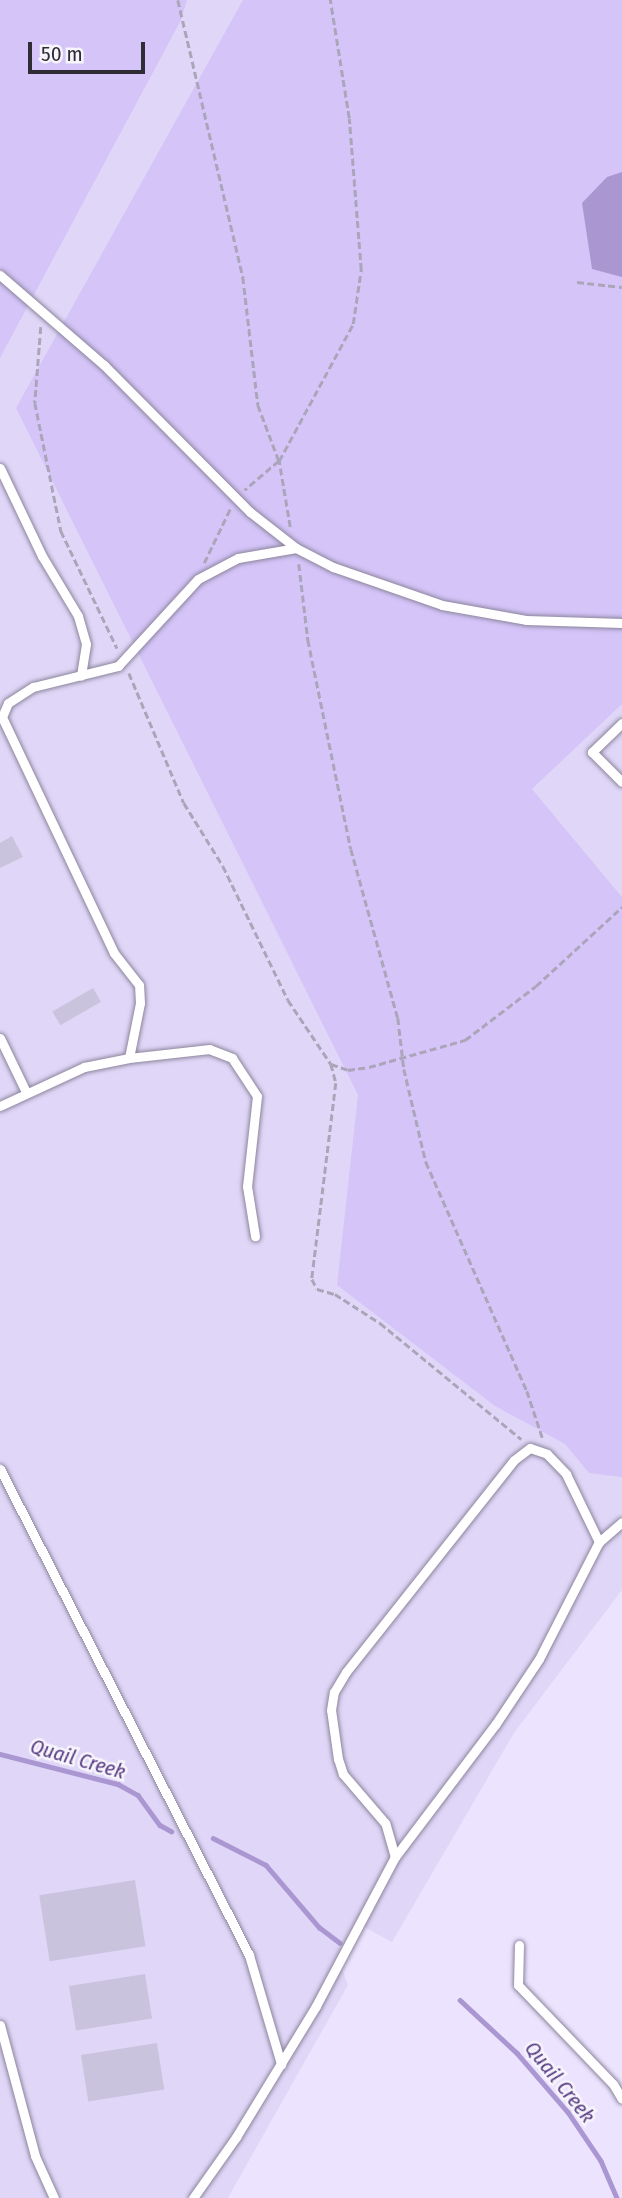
<!DOCTYPE html>
<html>
<head>
<meta charset="utf-8">
<style>
	body { margin:0 }
	#map { position:relative; width:622px; height:2198px; overflow:hidden; background:#ece4ff; font-family:"Fira Sans Condensed",sans-serif }
	div>[style] { position:absolute }
	.built>* { inset:0; background:#e0d7f8 }
	.green>* { inset:0; background:#d4c4f8 }
	.water>* { inset:0; background:#aa97d2 }
	.stream>* { height:4.5px; margin:-2.25px; padding:0 2.25px; transform-origin:2.25px; border-radius:2.25px; background:#aa97d2 }
	.building>* { inset:0; background:#cac3dd; transform-origin:0 0 }
	.path>* { height:2.5px; margin-top:-1.25px; transform-origin:0; background:repeating-linear-gradient(90deg,#aba5ba 0 7px,transparent 0 10.5px) }
	.roads { filter:drop-shadow(0 0 2px #8c859d) drop-shadow(0 0 2px #8c859d) }
	.service>* { height:9px; margin:-4.5px; padding:0 4.5px; transform-origin:4.5px; border-radius:4.5px; background:#fff }
	span { translate:-50% -50%; white-space:nowrap; text-align:center; line-height:1.15; -webkit-text-stroke:5px #f7f5fb; paint-order:stroke }
	.water-label { font-size:21px; color:#583c85; font-style:italic }
	.scale { position:absolute; left:28px; top:42px; width:117px; height:32px; box-sizing:border-box; border:4px solid #2f2c36; border-top:0; padding-left:9px; font-size:21px; line-height:24px; white-space:nowrap; color:#2f2c36; -webkit-text-stroke:5px #f7f5fb; paint-order:stroke }
</style>
</head>
<body>
<div id="map">
	<div class="built">
		<i style="clip-path:polygon(0 0,622px 0,622px 1590px,514px 1733px,392px 1942px,364px 1927px,341px 1966px,348px 1985px,228px 2198px,0 2198px)"></i>
	</div>
	<div class="green">
		<i style="clip-path:polygon(0 0,187px 0,181px 20px,0 358px)"></i>
		<i style="clip-path:polygon(243px 0,622px 0,622px 704px,532px 789px,622px 897px,622px 1477px,589px 1473px,565px 1444px,495px 1406px,337px 1285px,358px 1095px,16px 408px)"></i>
	</div>
	<div class="water">
		<i style="clip-path:polygon(622px 172px,622px 277px,592px 269px,582px 203px,607px 177px)"></i>
	</div>
	<div class="stream">
		<i style="left:0;top:1754px;width:122px;rotate:14.3deg"></i>
		<i style="left:118px;top:1784px;width:23px;rotate:29deg"></i>
		<i style="left:138px;top:1795px;width:37px;rotate:54deg"></i>
		<i style="left:160px;top:1825px;width:13px;rotate:29deg"></i>
		<i style="left:213px;top:1838px;width:59px;rotate:27deg"></i>
		<i style="left:266px;top:1865px;width:82px;rotate:49.5deg"></i>
		<i style="left:319px;top:1927px;width:26px;rotate:37deg"></i>
		<i style="left:460px;top:2000px;width:78px;rotate:42.9deg"></i>
		<i style="left:517px;top:2053px;width:78px;rotate:49.2deg"></i>
		<i style="left:568px;top:2112px;width:59px;rotate:56deg"></i>
		<i style="left:601px;top:2161px;width:40px;rotate:66.6deg"></i>
	</div>
	<div class="building">
		<i style="clip-path:polygon(12px 836px,23px 857px,0 868px,0 843px)"></i>
		<i style="left:93px;top:988px;width:16px;height:47px;rotate:60deg"></i>
		<i style="left:135px;top:1880px;width:67px;height:97px;rotate:81deg"></i>
		<i style="left:145px;top:1974px;width:45px;height:77px;rotate:81deg"></i>
		<i style="left:157px;top:2043px;width:47px;height:77px;rotate:81deg"></i>
	</div>
	<div class="path">
		<i style="left:178px;top:0;width:285px;rotate:76.8deg"></i>
		<i style="left:243px;top:277px;width:129px;rotate:83.3deg"></i>
		<i style="left:258px;top:405px;width:60px;rotate:69.4deg"></i>
		<i style="left:279px;top:461px;width:45px;rotate:139.5deg"></i>
		<i style="left:577px;top:282px;width:45px;rotate:6.3deg"></i>
		<i style="left:41px;top:327px;width:76px;rotate:94.5deg"></i>
		<i style="left:35px;top:403px;width:131px;rotate:78.5deg"></i>
		<i style="left:61px;top:531px;width:130px;rotate:64.4deg"></i>
		<i style="left:290px;top:527px;width:67px;rotate:-99.5deg"></i>
		<i style="left:279px;top:461px;width:156px;rotate:-61.6deg"></i>
		<i style="left:353px;top:324px;width:55px;rotate:-81.6deg"></i>
		<i style="left:361px;top:270px;width:152px;rotate:-94.5deg"></i>
		<i style="left:349px;top:118px;width:120px;rotate:-99.1deg"></i>
		<i style="left:204px;top:563px;width:60px;rotate:-64.3deg"></i>
		<i style="left:299px;top:564px;width:77px;rotate:83.2deg"></i>
		<i style="left:308px;top:640px;width:213px;rotate:78.4deg"></i>
		<i style="left:351px;top:849px;width:175px;rotate:74.5deg"></i>
		<i style="left:398px;top:1018px;width:51px;rotate:83.3deg"></i>
		<i style="left:404px;top:1069px;width:96px;rotate:76.7deg"></i>
		<i style="left:426px;top:1162px;width:250px;rotate:66.2deg"></i>
		<i style="left:527px;top:1391px;width:51px;rotate:71.6deg"></i>
		<i style="left:129px;top:673px;width:141px;rotate:67.1deg"></i>
		<i style="left:184px;top:803px;width:74px;rotate:58.2deg"></i>
		<i style="left:223px;top:866px;width:149px;rotate:64.1deg"></i>
		<i style="left:288px;top:1000px;width:77px;rotate:56.1deg"></i>
		<i style="left:331px;top:1064px;width:18px;rotate:19deg"></i>
		<i style="left:348px;top:1070px;width:21px;rotate:-8deg"></i>
		<i style="left:369px;top:1067px;width:100px;rotate:-15.7deg"></i>
		<i style="left:465px;top:1040px;width:89px;rotate:-37.3deg"></i>
		<i style="left:536px;top:986px;width:117px;rotate:-42.6deg"></i>
		<i style="left:331px;top:1064px;width:20px;rotate:75deg"></i>
		<i style="left:336px;top:1083px;width:197px;rotate:97deg"></i>
		<i style="left:312px;top:1279px;width:11px;rotate:63deg"></i>
		<i style="left:317px;top:1289px;width:19px;rotate:16deg"></i>
		<i style="left:335px;top:1294px;width:54px;rotate:32.8deg"></i>
		<i style="left:380px;top:1323px;width:183px;rotate:39.4deg"></i>
	</div>
	<div class="roads">
		<div class="service">
			<i style="left:0;top:275px;width:138px;rotate:40.9deg"></i>
			<i style="left:104px;top:365px;width:207px;rotate:45.2deg"></i>
			<i style="left:250px;top:512px;width:58px;rotate:38deg"></i>
			<i style="left:296px;top:548px;width:42px;rotate:27.2deg"></i>
			<i style="left:333px;top:567px;width:115px;rotate:19.2deg"></i>
			<i style="left:442px;top:605px;width:85px;rotate:10.1deg"></i>
			<i style="left:526px;top:620px;width:96px;rotate:1.8deg"></i>
			<i style="left:0;top:468px;width:98px;rotate:64.5deg"></i>
			<i style="left:42px;top:556px;width:70px;rotate:59deg"></i>
			<i style="left:78px;top:616px;width:29px;rotate:74deg"></i>
			<i style="left:86px;top:644px;width:32px;rotate:99deg"></i>
			<i style="left:622px;top:723px;width:42px;rotate:136deg"></i>
			<i style="left:592px;top:752px;width:42px;rotate:45deg"></i>
			<i style="left:0;top:1038px;width:60px;rotate:64.3deg"></i>
			<i style="left:129px;top:1058px;width:56px;rotate:-78.7deg"></i>
			<i style="left:140px;top:1003px;width:18px;rotate:-93deg"></i>
			<i style="left:139px;top:985px;width:41px;rotate:-128deg"></i>
			<i style="left:114px;top:953px;width:261px;rotate:-115.4deg"></i>
			<i style="left:2px;top:717px;width:15px;rotate:-67deg"></i>
			<i style="left:8px;top:703px;width:30px;rotate:-33deg"></i>
			<i style="left:33px;top:687px;width:88px;rotate:-13.9deg"></i>
			<i style="left:118px;top:666px;width:118px;rotate:-47.4deg"></i>
			<i style="left:198px;top:579px;width:45px;rotate:-27.7deg"></i>
			<i style="left:238px;top:558px;width:59px;rotate:-9.8deg"></i>
			<i style="left:0;top:1106px;width:93px;rotate:-24.9deg"></i>
			<i style="left:84px;top:1067px;width:46px;rotate:-11.3deg"></i>
			<i style="left:129px;top:1058px;width:81px;rotate:-6.4deg"></i>
			<i style="left:209px;top:1049px;width:25px;rotate:21deg"></i>
			<i style="left:232px;top:1058px;width:45px;rotate:56.7deg"></i>
			<i style="left:257px;top:1096px;width:91px;rotate:96.3deg"></i>
			<i style="left:247px;top:1186px;width:51px;rotate:80.9deg"></i>
			<i style="left:0;top:1469px;width:546px;rotate:62.87deg"></i>
			<i style="left:249px;top:1955px;width:114px;rotate:73.6deg"></i>
			<i style="left:395px;top:1857px;width:35px;rotate:-106deg"></i>
			<i style="left:385px;top:1823px;width:65px;rotate:-130.6deg"></i>
			<i style="left:343px;top:1774px;width:16px;rotate:-108deg"></i>
			<i style="left:338px;top:1759px;width:49px;rotate:-98.1deg"></i>
			<i style="left:331px;top:1710px;width:18px;rotate:-81deg"></i>
			<i style="left:334px;top:1692px;width:23px;rotate:-59deg"></i>
			<i style="left:346px;top:1672px;width:270px;rotate:-51.6deg"></i>
			<i style="left:514px;top:1460px;width:20px;rotate:-37deg"></i>
			<i style="left:530px;top:1448px;width:18px;rotate:19deg"></i>
			<i style="left:547px;top:1454px;width:28px;rotate:46deg"></i>
			<i style="left:566px;top:1474px;width:76px;rotate:64.1deg"></i>
			<i style="left:519px;top:1945px;width:40px;rotate:91.4deg"></i>
			<i style="left:518px;top:1985px;width:137px;rotate:46.2deg"></i>
			<i style="left:613px;top:2084px;width:17px;rotate:59deg"></i>
			<i style="left:0;top:2025px;width:136px;rotate:75deg"></i>
			<i style="left:35px;top:2156px;width:46px;rotate:65.7deg"></i>
			<i style="left:193px;top:2198px;width:75px;rotate:-54.8deg"></i>
			<i style="left:236px;top:2137px;width:153px;rotate:-58.6deg"></i>
			<i style="left:316px;top:2006px;width:169px;rotate:-62.1deg"></i>
			<i style="left:395px;top:1857px;width:166px;rotate:-52.9deg"></i>
			<i style="left:495px;top:1725px;width:79px;rotate:-56.3deg"></i>
			<i style="left:539px;top:1659px;width:131px;rotate:-62.9deg"></i>
			<i style="left:599px;top:1542px;width:30px;rotate:-41deg"></i>
		</div>
	</div>
	<div class="water-label">
		<span style="left:78px;top:1759px;rotate:16deg">Quail Creek</span>
		<span style="left:560px;top:2082px;rotate:51deg">Quail Creek</span>
	</div>
	<div class="scale">50 m</div>
</div>
</body>
</html>
